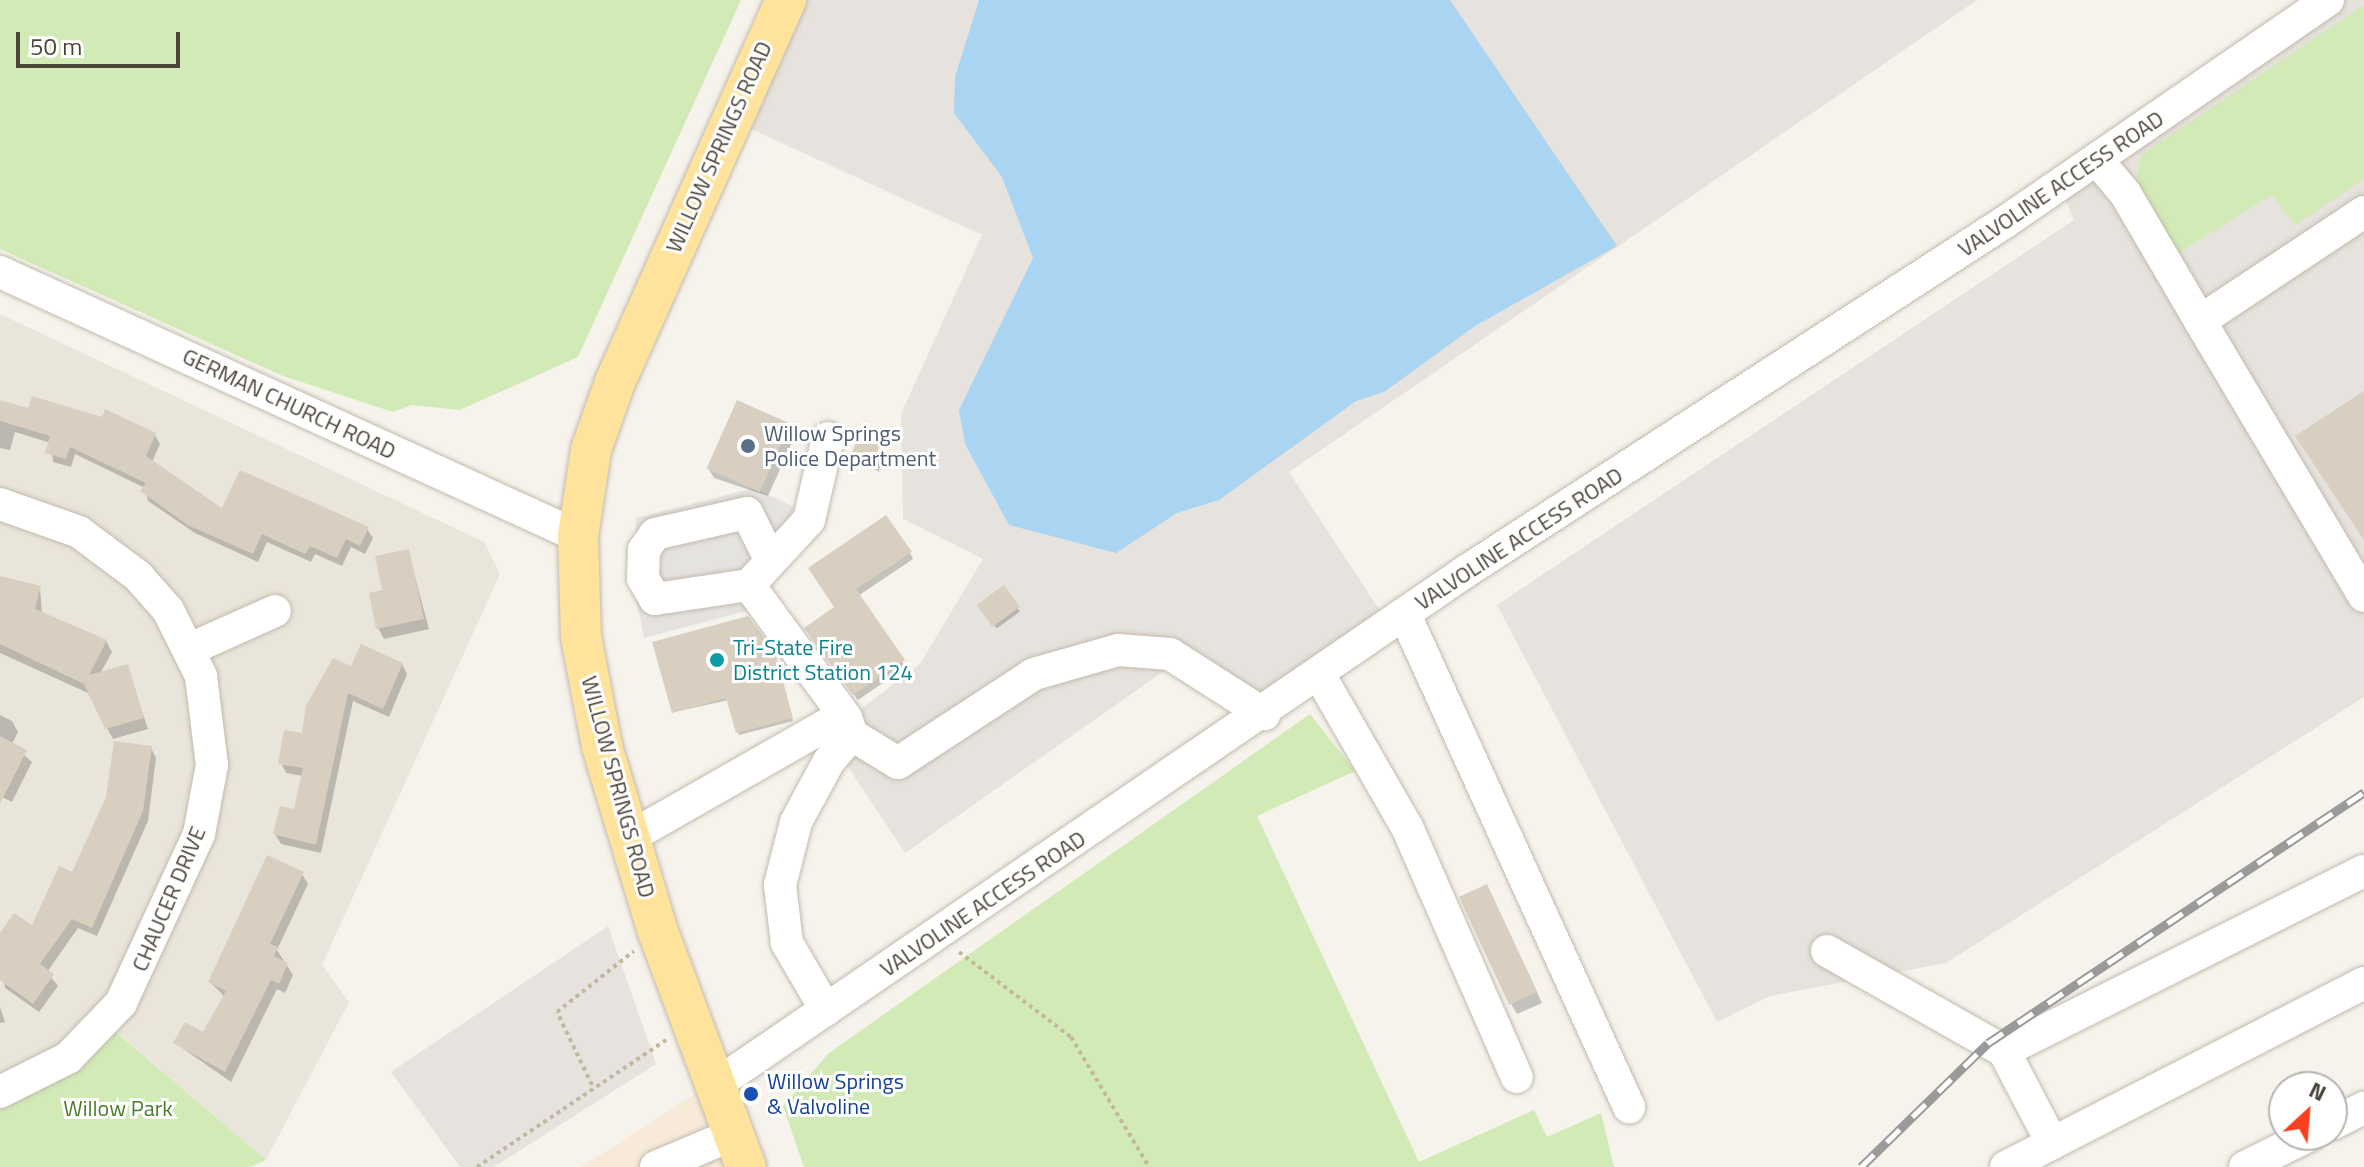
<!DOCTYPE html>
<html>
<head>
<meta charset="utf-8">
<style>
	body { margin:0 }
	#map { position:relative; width:2364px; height:1167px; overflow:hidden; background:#f6f3ec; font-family:"Titillium Web",sans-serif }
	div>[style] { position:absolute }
	.residential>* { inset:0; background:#eae5da }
	.commercial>* { inset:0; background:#f7ead8 }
	.industrial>* { inset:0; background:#e6e2dd }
	.green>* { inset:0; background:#d2eab5 }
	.parking>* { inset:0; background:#e5e3e0 }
	.water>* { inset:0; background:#a9d4f2 }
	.shadow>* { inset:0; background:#0003; transform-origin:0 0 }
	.building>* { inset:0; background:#d8cfc1; transform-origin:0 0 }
	.path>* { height:4px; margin-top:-2px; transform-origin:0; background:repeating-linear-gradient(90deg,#c4b79f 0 4px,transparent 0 8px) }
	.roads { filter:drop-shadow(0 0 2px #c2bbae) drop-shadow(0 0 2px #c2bbae) }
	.minor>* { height:32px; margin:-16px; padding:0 16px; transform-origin:16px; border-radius:16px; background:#fff }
	.major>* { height:40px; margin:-20px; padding:0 20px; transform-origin:20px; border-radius:20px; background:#ffe39c }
	.rail>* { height:9px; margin-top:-4.5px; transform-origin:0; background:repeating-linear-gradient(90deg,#fff 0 18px,#9a9a9a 0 36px); box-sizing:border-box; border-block:2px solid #9a9a9a }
	.dots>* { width:22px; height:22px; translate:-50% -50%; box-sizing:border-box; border:4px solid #fff; border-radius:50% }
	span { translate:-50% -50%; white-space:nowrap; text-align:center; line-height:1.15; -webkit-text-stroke:6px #fff; paint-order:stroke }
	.street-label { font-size:22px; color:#4b4439 }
	.service-label { font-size:22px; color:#4e5e75 }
	.left { translate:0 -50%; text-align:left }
	.culture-label { font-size:22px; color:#0d838f }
	.transit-label { font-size:22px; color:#164399 }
	.park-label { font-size:22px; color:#4a7f2a }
	.north { position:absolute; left:2268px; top:1071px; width:80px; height:80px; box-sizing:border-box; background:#fff; border:2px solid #b7b4b0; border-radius:50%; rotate:26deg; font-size:22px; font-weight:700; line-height:32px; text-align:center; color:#4b4439 }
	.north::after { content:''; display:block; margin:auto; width:28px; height:36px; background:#fc3f1d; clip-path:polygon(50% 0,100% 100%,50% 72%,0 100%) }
	.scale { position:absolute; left:16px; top:32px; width:164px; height:36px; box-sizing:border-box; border:4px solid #4b4439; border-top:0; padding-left:10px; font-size:24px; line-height:28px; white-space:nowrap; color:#4b4439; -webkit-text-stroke:6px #fff; paint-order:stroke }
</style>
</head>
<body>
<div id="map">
	<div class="residential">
		<i style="clip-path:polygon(0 314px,484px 542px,500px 574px,322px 965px,349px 1002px,266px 1160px,116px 1031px,0 1106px)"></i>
	</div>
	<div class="commercial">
		<i style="clip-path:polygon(703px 1089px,733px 1167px,581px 1167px)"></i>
	</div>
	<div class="industrial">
		<i style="clip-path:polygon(808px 0,1977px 0,1289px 472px,1386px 620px,1271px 699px,1184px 657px,905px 853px,827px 735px,920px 664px,983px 559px,903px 519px,901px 414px,982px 235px,751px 129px)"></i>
		<i style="clip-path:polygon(2305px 0,2364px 0,2364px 697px,1946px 963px,1770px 996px,1717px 1022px,1497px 605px,2074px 220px,2054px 173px)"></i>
		<i style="clip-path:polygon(608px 926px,656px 1064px,494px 1167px,460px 1167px,391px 1072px)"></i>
	</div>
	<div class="green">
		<i style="clip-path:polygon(0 0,741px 0,578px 357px,460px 410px,412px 405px,393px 412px,283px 376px,0 249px)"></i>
		<i style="clip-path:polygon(2364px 5px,2364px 179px,2295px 225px,2272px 195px,2178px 253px,2135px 190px,2141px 155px)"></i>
		<i style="clip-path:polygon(1310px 714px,1355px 771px,1257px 816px,1419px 1162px,1534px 1110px,1547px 1137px,1601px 1113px,1614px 1167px,804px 1167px,783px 1106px,829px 1053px)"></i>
		<i style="clip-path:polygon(115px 1031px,266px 1160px,250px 1167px,0 1167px,0 1106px)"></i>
	</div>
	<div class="parking">
		<i style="clip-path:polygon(754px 488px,794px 507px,750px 610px,644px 638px,634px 587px,636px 518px)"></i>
	</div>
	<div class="water">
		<i style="clip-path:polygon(979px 0,1450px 0,1617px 246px,1475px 326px,1384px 392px,1356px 401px,1219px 500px,1177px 513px,1116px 553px,1009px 525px,965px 444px,959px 410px,1033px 258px,1002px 177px,954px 113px,955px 77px)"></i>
	</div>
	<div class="shadow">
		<i style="clip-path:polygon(0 403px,155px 435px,160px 444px,152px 462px,223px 511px,367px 529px,373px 538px,365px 554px,351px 547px,342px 566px,315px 554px,311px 562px,267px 542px,258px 562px,195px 533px,148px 501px,145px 488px,75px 454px,71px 467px,53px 462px,51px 443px,15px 432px,10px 450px,0 448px)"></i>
		<i style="clip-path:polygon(789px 426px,795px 436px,768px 496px,714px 478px,708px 468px)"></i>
		<i style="clip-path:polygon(884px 446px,879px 472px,852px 454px)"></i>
		<i style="clip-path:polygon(408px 551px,429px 629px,384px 639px,378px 628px,385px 591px)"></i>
		<i style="clip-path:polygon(910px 553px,913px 559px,858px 596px,906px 667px,858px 700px,810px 634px,836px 608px,810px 569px)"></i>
		<i style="clip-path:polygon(0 578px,40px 588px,42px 614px,106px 641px,112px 652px,100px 674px,127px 666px,148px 729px,113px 739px,88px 693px,0 653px)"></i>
		<i style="left:1003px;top:588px;width:29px;height:29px;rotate:54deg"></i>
		<i style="clip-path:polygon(775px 657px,793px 721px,739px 735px,729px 700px,674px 712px)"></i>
		<i style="clip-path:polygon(402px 664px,407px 674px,389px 717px,353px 701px,321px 853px,281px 844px,275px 834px,295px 811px,303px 776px,286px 773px,281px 763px,352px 668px)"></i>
		<i style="clip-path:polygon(0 715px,12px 721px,18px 732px,12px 744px,32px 762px,12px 802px,0 796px)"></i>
		<i style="clip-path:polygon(151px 748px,156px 758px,148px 821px,97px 936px,78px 928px,47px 972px,58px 986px,39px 1012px,5px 988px,0 952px,33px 928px,73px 875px,108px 797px)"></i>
		<i style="clip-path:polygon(302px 874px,308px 884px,277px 950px,293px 975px,285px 993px,277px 989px,231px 1082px,175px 1043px,204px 1035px,225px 997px,210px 982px)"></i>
		<i style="clip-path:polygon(1492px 897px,1542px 1003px,1517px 1014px,1511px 1004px)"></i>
		<i style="clip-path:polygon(0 1007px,5px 1022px,0 1023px)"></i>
	</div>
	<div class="building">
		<i style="clip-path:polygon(2364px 391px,2364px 540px,2295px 436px)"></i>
		<i style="clip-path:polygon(32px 396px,102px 417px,105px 409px,156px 433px,146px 456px,222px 508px,240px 470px,369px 527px,360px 546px,346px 539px,337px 558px,310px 546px,305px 554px,262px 534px,253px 554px,188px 525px,140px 491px,146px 483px,70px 447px,66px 459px,45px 453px,50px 436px,0 421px,0 400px,28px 408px)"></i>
		<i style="left:737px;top:400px;width:58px;height:75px;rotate:24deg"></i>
		<i style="left:860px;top:433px;width:28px;height:24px;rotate:23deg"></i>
		<i style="clip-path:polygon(886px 515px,912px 552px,856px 589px,905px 660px,853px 695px,804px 628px,834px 607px,808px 568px)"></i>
		<i style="clip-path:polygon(409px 549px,424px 619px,376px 629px,369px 593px,382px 590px,375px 556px)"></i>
		<i style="clip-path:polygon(0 576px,41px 586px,35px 609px,107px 640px,89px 675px,128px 664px,144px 718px,105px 729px,84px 684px,0 644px)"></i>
		<i style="left:1004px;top:585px;width:27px;height:34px;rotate:54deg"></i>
		<i style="clip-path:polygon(748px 616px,775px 652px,793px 718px,736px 733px,726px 698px,672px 713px,652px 642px)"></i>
		<i style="clip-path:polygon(361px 644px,403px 663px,383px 709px,348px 693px,316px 845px,273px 834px,280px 806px,294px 809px,303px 768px,278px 764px,284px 730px,302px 733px,306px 706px,333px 658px,351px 666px)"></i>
		<i style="clip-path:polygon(0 736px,27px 750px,0 804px)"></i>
		<i style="clip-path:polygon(114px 741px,152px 746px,143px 811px,92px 928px,72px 919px,40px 964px,54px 974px,33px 1004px,0 980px,0 933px,14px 913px,32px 925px,59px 866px,72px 872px,106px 797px)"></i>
		<i style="clip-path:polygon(267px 855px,304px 872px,270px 944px,278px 947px,274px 956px,288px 963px,279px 984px,271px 980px,225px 1072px,173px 1043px,185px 1022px,203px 1032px,226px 991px,208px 982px)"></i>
		<i style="left:1487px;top:884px;width:119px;height:31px;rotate:65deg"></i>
	</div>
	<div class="path">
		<i style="left:959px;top:952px;width:141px;rotate:37.2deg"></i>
		<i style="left:1071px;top:1037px;width:152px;rotate:59deg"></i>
		<i style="left:592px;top:1085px;width:81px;rotate:-115.6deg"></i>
		<i style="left:557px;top:1012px;width:98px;rotate:-38.4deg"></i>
		<i style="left:477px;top:1167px;width:228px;rotate:-33.9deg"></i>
	</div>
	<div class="roads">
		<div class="minor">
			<i style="left:2097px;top:160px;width:43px;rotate:49.7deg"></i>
			<i style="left:2125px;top:193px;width:148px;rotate:59.6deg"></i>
			<i style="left:2364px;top:212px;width:197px;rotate:146.4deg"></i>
			<i style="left:2200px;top:321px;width:320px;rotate:59.2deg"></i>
			<i style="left:0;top:272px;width:635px;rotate:24.55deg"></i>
			<i style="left:0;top:504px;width:84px;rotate:19.5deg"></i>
			<i style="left:79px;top:532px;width:74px;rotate:36.7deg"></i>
			<i style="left:138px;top:576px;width:45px;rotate:48.6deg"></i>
			<i style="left:168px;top:610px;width:74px;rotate:63.4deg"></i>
			<i style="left:201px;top:676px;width:90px;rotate:83deg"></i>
			<i style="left:212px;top:765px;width:70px;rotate:100.7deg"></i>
			<i style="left:199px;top:834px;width:186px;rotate:114.8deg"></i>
			<i style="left:121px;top:1003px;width:76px;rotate:133.9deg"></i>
			<i style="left:68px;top:1058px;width:76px;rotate:153.4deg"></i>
			<i style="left:749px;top:585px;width:95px;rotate:171.5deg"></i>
			<i style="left:655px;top:599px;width:24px;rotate:-120deg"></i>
			<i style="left:643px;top:578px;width:28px;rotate:-88deg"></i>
			<i style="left:644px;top:550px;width:19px;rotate:-55deg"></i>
			<i style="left:655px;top:534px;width:94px;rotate:-12.9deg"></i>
			<i style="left:747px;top:513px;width:51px;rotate:63.4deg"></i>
			<i style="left:1405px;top:615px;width:541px;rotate:65.52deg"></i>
			<i style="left:190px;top:649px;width:93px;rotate:-24.1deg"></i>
			<i style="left:1320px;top:676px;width:174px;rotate:60.1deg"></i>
			<i style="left:1407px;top:827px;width:273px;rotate:66.3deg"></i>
			<i style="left:852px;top:735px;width:54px;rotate:31.3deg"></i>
			<i style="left:898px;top:763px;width:163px;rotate:-33.2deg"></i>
			<i style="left:1034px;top:674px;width:87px;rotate:-15.9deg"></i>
			<i style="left:1118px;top:650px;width:52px;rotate:4.4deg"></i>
			<i style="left:1170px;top:654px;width:112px;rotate:32.6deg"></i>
			<i style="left:630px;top:837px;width:246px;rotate:-29.7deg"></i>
			<i style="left:844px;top:715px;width:161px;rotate:-126.2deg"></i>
			<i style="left:749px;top:585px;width:88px;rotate:-47.3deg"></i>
			<i style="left:809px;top:520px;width:84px;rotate:-77deg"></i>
			<i style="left:1827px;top:951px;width:203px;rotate:29.5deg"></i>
			<i style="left:2004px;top:1051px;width:104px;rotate:62.4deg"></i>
			<i style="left:826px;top:1010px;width:78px;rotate:-120.2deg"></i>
			<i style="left:787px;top:943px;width:58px;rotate:-96.9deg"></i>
			<i style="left:780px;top:885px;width:65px;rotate:-75.7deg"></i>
			<i style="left:796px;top:822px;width:69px;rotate:-61.6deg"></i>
			<i style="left:829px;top:761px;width:35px;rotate:-49deg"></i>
			<i style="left:852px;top:735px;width:18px;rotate:-109deg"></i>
			<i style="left:2004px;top:1051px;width:402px;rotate:-26.6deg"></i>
			<i style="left:714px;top:1086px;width:910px;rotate:-34.39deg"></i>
			<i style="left:1465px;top:572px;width:644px;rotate:-32.95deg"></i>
			<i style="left:2005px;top:222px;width:392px;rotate:-34.5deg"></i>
			<i style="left:2332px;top:1124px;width:36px;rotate:-27deg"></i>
			<i style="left:656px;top:1167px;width:85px;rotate:-22.9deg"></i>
			<i style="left:2006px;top:1167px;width:403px;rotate:-27.2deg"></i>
			<i style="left:2245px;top:1167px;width:72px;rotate:-26.2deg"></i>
		</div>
		<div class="major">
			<i style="left:746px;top:1167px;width:251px;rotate:-110.5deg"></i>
			<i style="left:658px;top:932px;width:194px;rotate:-106.8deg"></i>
			<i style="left:602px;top:746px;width:111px;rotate:-100.9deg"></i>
			<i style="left:581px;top:637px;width:101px;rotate:-91.7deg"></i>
			<i style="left:578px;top:536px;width:87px;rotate:-81.4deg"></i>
			<i style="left:591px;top:450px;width:72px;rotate:-70.6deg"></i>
			<i style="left:615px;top:382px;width:419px;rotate:-65.9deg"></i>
		</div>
	</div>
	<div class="rail">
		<i style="left:1861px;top:1167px;width:177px;rotate:-44.3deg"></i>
		<i style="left:1988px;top:1043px;width:452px;rotate:-33.7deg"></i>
	</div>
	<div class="dots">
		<i style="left:748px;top:446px;background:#5c6f8a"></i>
		<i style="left:717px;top:660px;background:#0f9aa8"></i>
		<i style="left:751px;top:1094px;background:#1a4fb4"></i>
	</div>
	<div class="street-label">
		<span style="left:719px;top:147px;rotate:-66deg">WILLOW SPRINGS ROAD</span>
		<span style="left:2061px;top:184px;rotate:-34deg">VALVOLINE ACCESS ROAD</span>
		<span style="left:289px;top:404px;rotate:25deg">GERMAN CHURCH ROAD</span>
		<span style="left:1519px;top:539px;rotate:-33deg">VALVOLINE ACCESS ROAD</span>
		<span style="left:618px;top:787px;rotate:75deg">WILLOW SPRINGS ROAD</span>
		<span style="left:169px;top:899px;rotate:-67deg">CHAUCER DRIVE</span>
		<span style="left:983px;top:904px;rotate:-34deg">VALVOLINE ACCESS ROAD</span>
	</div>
	<div class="service-label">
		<span class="left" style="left:764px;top:446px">Willow Springs<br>Police Department</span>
	</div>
	<div class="culture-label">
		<span class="left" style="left:733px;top:660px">Tri-State Fire<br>District Station 124</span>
	</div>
	<div class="transit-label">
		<span class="left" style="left:767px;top:1094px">Willow Springs<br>&amp; Valvoline</span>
	</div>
	<div class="park-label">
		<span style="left:118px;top:1109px">Willow Park</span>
	</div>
	<div class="north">N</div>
	<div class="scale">50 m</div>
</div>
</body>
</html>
